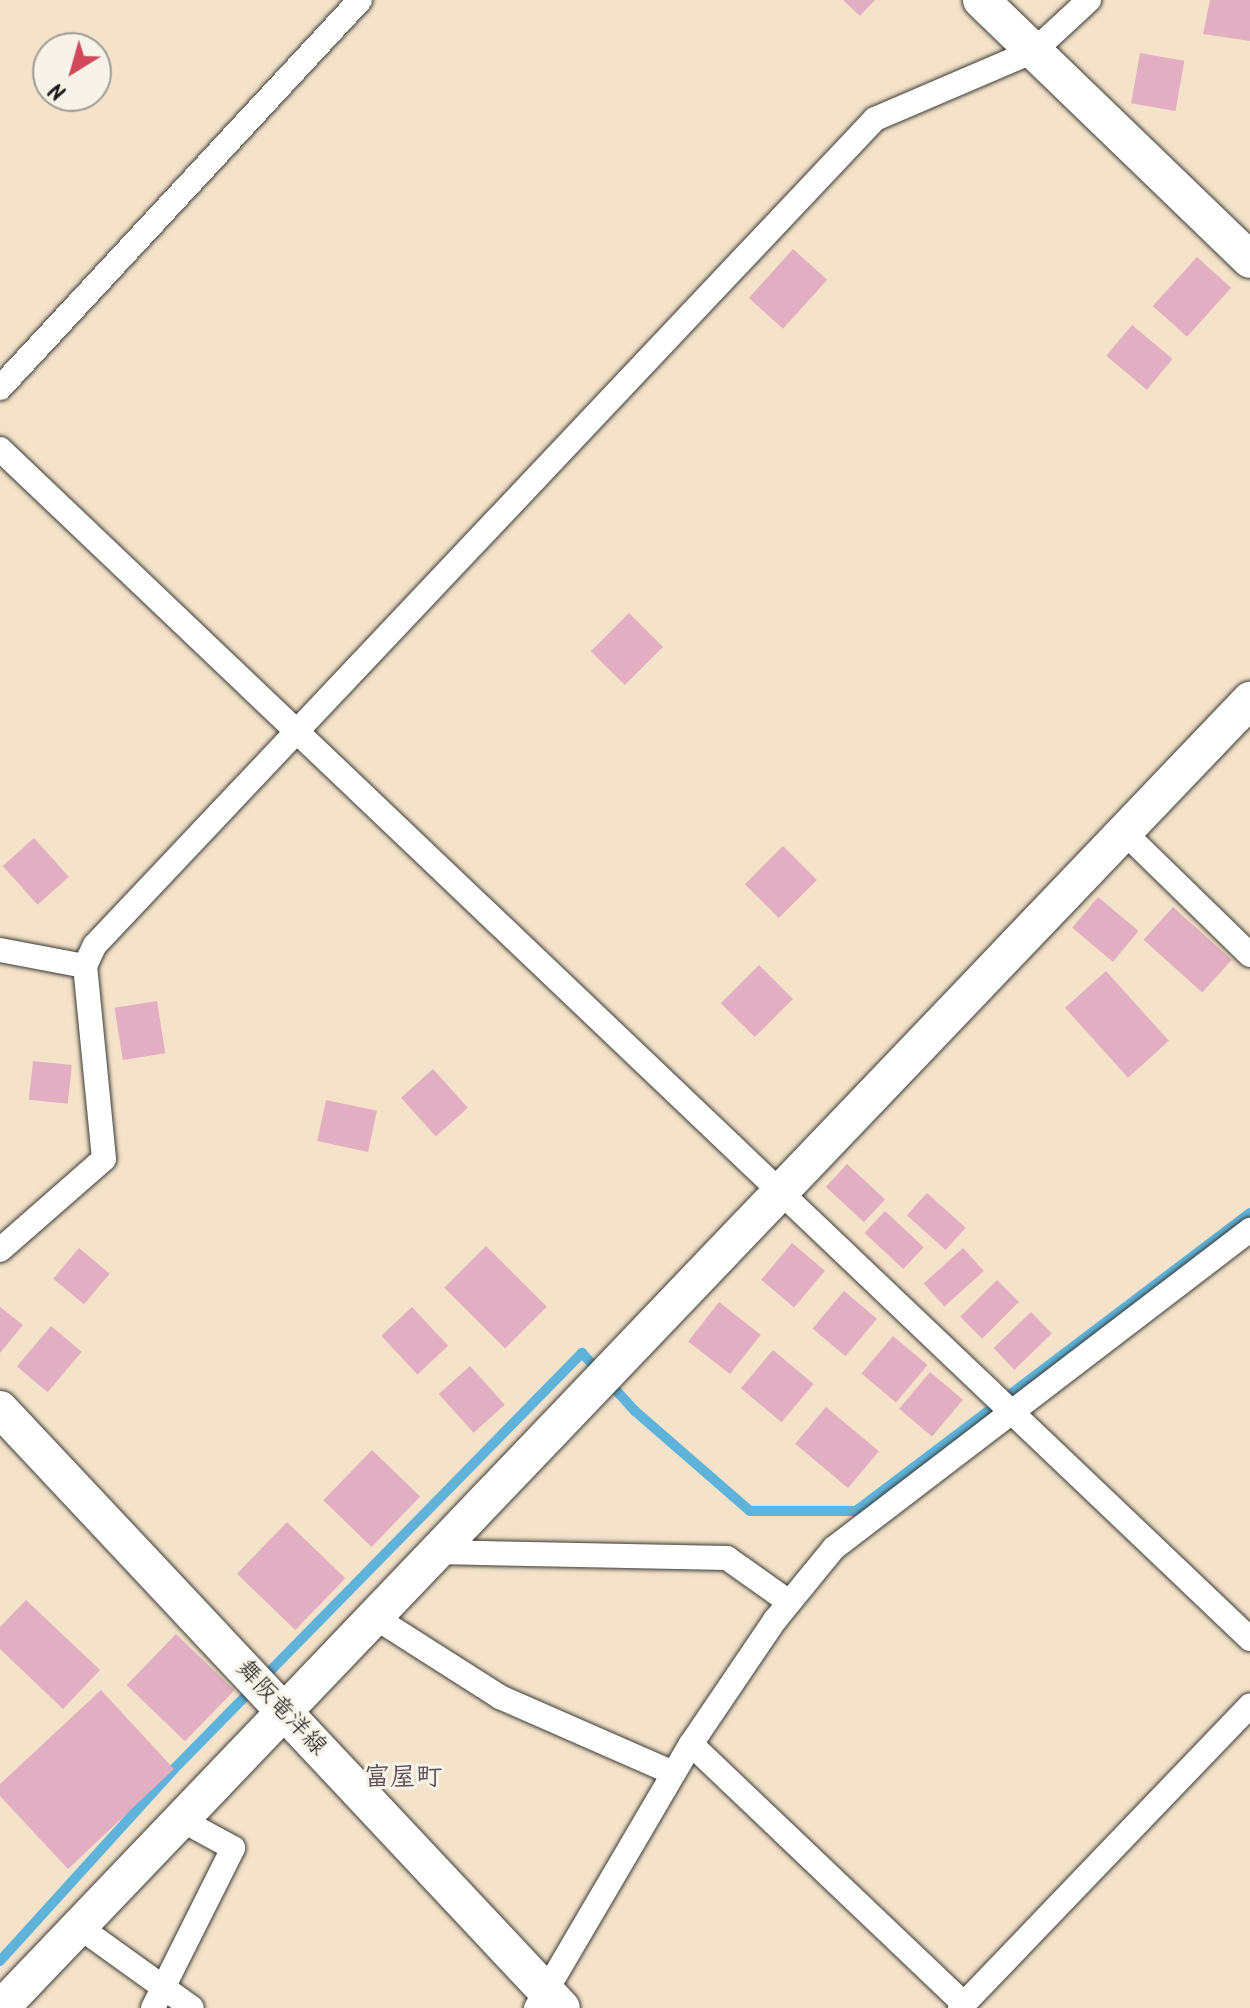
<!DOCTYPE html>
<html>
<head>
<meta charset="utf-8">
<style>
	body { margin:0 }
	#map { position:relative; width:1250px; height:2008px; overflow:hidden; background:#f4e3ca; font-family:Kalam,"Klee One",sans-serif }
	div>[style] { position:absolute }
	.stream>* { height:10px; margin:-5px; padding:0 5px; transform-origin:5px; border-radius:5px; background:#5fb3db }
	.building>* { inset:0; background:#e2aec1; transform-origin:0 0 }
	.roads { filter:drop-shadow(0 0 2px #3c3a36) drop-shadow(0 0 2px #3c3a36) }
	.street>* { height:24px; margin:-12px; padding:0 12px; transform-origin:12px; border-radius:12px; background:#fff }
	.secondary>* { height:36px; margin:-18px; padding:0 18px; transform-origin:18px; border-radius:18px; background:#fff }
	span { translate:-50% -50%; white-space:nowrap; text-align:center; line-height:1.15; -webkit-text-stroke:6px #f7f3e8; paint-order:stroke }
	.street-label { font-size:24px; color:#1c1c1c }
	.neighbourhood-label { font-size:26px; color:#614f56; font-weight:700 }
	.north { position:absolute; left:32px; top:32px; width:80px; height:80px; box-sizing:border-box; background:#f7f3e8; border:2px solid #9f9d96; border-radius:50%; rotate:217deg; font-size:22px; font-weight:700; line-height:32px; text-align:center; color:#1c1c1c }
	.north::after { content:''; display:block; margin:auto; width:28px; height:36px; background:#d1495b; clip-path:polygon(50% 0,100% 100%,50% 72%,0 100%) }
</style>
</head>
<body>
<div id="map">
	<div class="stream">
		<i style="left:0;top:1961px;width:259px;rotate:-47.8deg"></i>
		<i style="left:174px;top:1769px;width:583px;rotate:-45.56deg"></i>
		<i style="left:582px;top:1353px;width:79px;rotate:47.6deg"></i>
		<i style="left:635px;top:1411px;width:152px;rotate:41deg"></i>
		<i style="left:750px;top:1511px;width:106px"></i>
		<i style="left:856px;top:1511px;width:494px;rotate:-37.1deg"></i>
	</div>
	<div class="building">
		<i style="clip-path:polygon(843px 0,875px 0,860px 16px)"></i>
		<i style="clip-path:polygon(1210px 0,1250px 0,1250px 41px,1203px 34px)"></i>
		<i style="left:1140px;top:53px;width:45px;height:51px;rotate:10deg"></i>
		<i style="left:793px;top:249px;width:46px;height:66px;rotate:42deg"></i>
		<i style="left:1197px;top:257px;width:46px;height:66px;rotate:42deg"></i>
		<i style="left:1132px;top:325px;width:53px;height:40px;rotate:40deg"></i>
		<i style="left:629px;top:613px;width:48px;height:54px;rotate:45deg"></i>
		<i style="left:34px;top:838px;width:52px;height:42px;rotate:48deg"></i>
		<i style="left:783px;top:846px;width:48px;height:54px;rotate:45deg"></i>
		<i style="left:1098px;top:897px;width:53px;height:40px;rotate:40deg"></i>
		<i style="left:1173px;top:907px;width:79px;height:44px;rotate:42deg"></i>
		<i style="left:759px;top:965px;width:48px;height:54px;rotate:45deg"></i>
		<i style="left:1106px;top:971px;width:94px;height:55px;rotate:48deg"></i>
		<i style="left:157px;top:1001px;width:53px;height:43px;rotate:81deg"></i>
		<i style="left:33px;top:1061px;width:39px;height:39px;rotate:6deg"></i>
		<i style="left:433px;top:1069px;width:52px;height:43px;rotate:48deg"></i>
		<i style="left:326px;top:1100px;width:52px;height:42px;rotate:12deg"></i>
		<i style="left:847px;top:1164px;width:52px;height:31px;rotate:43deg"></i>
		<i style="left:927px;top:1193px;width:52px;height:30px;rotate:42deg"></i>
		<i style="left:885px;top:1211px;width:53px;height:30px;rotate:43deg"></i>
		<i style="left:792px;top:1243px;width:43px;height:48px;rotate:40deg"></i>
		<i style="left:486px;top:1246px;width:86px;height:59px;rotate:45deg"></i>
		<i style="left:79px;top:1248px;width:40px;height:40px;rotate:40deg"></i>
		<i style="left:963px;top:1248px;width:31px;height:53px;rotate:48deg"></i>
		<i style="left:997px;top:1280px;width:31px;height:52px;rotate:45deg"></i>
		<i style="left:844px;top:1291px;width:43px;height:49px;rotate:40deg"></i>
		<i style="left:719px;top:1302px;width:53px;height:50px;rotate:38deg"></i>
		<i style="clip-path:polygon(0 1307px,23px 1325px,0 1353px)"></i>
		<i style="left:412px;top:1307px;width:53px;height:42px;rotate:47deg"></i>
		<i style="left:1031px;top:1312px;width:30px;height:52px;rotate:46deg"></i>
		<i style="left:51px;top:1326px;width:40px;height:53px;rotate:40deg"></i>
		<i style="left:893px;top:1336px;width:45px;height:49px;rotate:40deg"></i>
		<i style="left:773px;top:1350px;width:53px;height:50px;rotate:40deg"></i>
		<i style="left:470px;top:1366px;width:52px;height:42px;rotate:48deg"></i>
		<i style="left:930px;top:1372px;width:43px;height:48px;rotate:40deg"></i>
		<i style="left:826px;top:1407px;width:69px;height:48px;rotate:40deg"></i>
		<i style="left:372px;top:1450px;width:67px;height:70px;rotate:44deg"></i>
		<i style="left:287px;top:1522px;width:81px;height:72px;rotate:44deg"></i>
		<i style="clip-path:polygon(26px 1600px,100px 1670px,63px 1709px,0 1649px,0 1627px)"></i>
		<i style="left:176px;top:1634px;width:81px;height:71px;rotate:44deg"></i>
		<i style="clip-path:polygon(101px 1690px,174px 1769px,68px 1869px,0 1796px,0 1784px)"></i>
	</div>
	<div class="roads">
		<div class="street">
			<i style="left:0;top:388px;width:529px;rotate:-47.14deg"></i>
			<i style="left:0;top:449px;width:1726px;rotate:43.59deg"></i>
			<i style="left:1124px;top:832px;width:176px;rotate:44.3deg"></i>
			<i style="left:0;top:950px;width:86px;rotate:10.7deg"></i>
			<i style="left:0;top:1250px;width:138px;rotate:-41.2deg"></i>
			<i style="left:104px;top:1159px;width:194px;rotate:-95.6deg"></i>
			<i style="left:85px;top:966px;width:23px;rotate:-65deg"></i>
			<i style="left:95px;top:945px;width:1136px;rotate:-46.64deg"></i>
			<i style="left:875px;top:119px;width:173px;rotate:-23.2deg"></i>
			<i style="left:1034px;top:51px;width:75px;rotate:-42.8deg"></i>
			<i style="left:436px;top:1552px;width:291px;rotate:1.2deg"></i>
			<i style="left:727px;top:1558px;width:76px;rotate:35.4deg"></i>
			<i style="left:373px;top:1616px;width:151px;rotate:32.5deg"></i>
			<i style="left:500px;top:1697px;width:189px;rotate:23.7deg"></i>
			<i style="left:691px;top:1744px;width:377px;rotate:43.6deg"></i>
			<i style="left:78px;top:1926px;width:140px;rotate:35.7deg"></i>
			<i style="left:153px;top:2008px;width:179px;rotate:-63.4deg"></i>
			<i style="left:233px;top:1848px;width:60px;rotate:-151.3deg"></i>
			<i style="left:536px;top:2008px;width:306px;rotate:-59.6deg"></i>
			<i style="left:691px;top:1744px;width:150px;rotate:-55.9deg"></i>
			<i style="left:775px;top:1620px;width:93px;rotate:-50.7deg"></i>
			<i style="left:834px;top:1548px;width:524px;rotate:-37.4deg"></i>
			<i style="left:960px;top:2008px;width:419px;rotate:-46.2deg"></i>
		</div>
		<div class="secondary">
			<i style="left:981px;top:0;width:374px;rotate:44deg"></i>
			<i style="left:0;top:1409px;width:821px;rotate:46.83deg"></i>
			<i style="left:1px;top:2008px;width:1809px;rotate:-46.32deg"></i>
		</div>
	</div>
	<div class="street-label">
		<span style="left:281px;top:1708px;rotate:47deg">舞阪竜洋線</span>
	</div>
	<div class="neighbourhood-label">
		<span style="left:403px;top:1779px">富屋町</span>
	</div>
	<div class="north">N</div>
</div>
</body>
</html>
